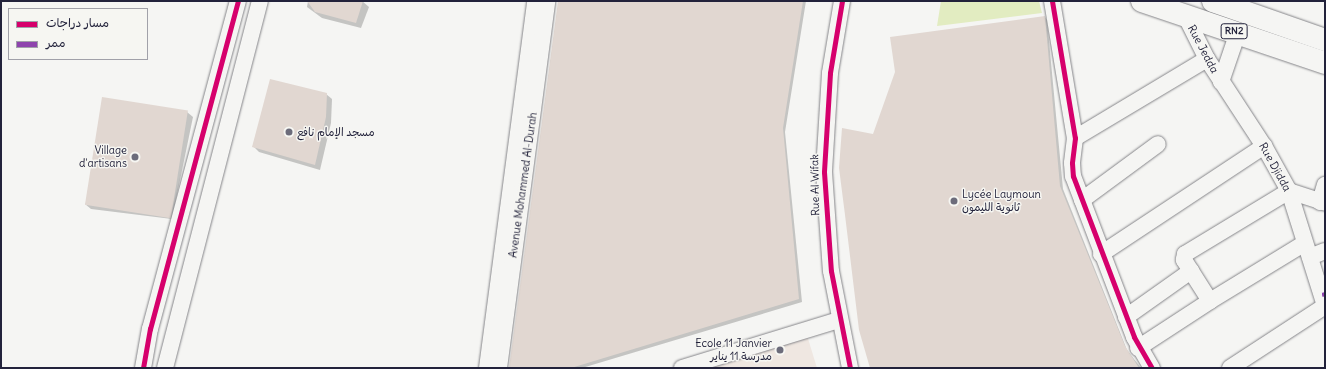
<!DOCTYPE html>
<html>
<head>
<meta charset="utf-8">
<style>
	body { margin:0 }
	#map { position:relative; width:1326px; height:369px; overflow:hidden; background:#f5f5f3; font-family:Delius,"Playpen Sans Arabic",sans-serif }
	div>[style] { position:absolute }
	.built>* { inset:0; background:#efe7e1 }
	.green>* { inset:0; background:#e2ecc1 }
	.shadow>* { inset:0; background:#0003 }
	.building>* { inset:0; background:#e1d7d1; transform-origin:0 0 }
	.roads { filter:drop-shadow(0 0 1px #858589) drop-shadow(0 0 1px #858589) }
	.minor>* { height:16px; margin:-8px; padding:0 8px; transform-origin:8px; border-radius:8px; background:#f5f5f3 }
	.highway>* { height:22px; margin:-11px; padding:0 11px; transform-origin:11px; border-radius:11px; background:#f5f5f3 }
	.quiet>* { height:4px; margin-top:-2px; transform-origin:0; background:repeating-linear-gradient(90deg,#8e44ad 0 8px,transparent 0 12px) }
	.cycleway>* { height:5px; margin:-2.5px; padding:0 2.5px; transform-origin:2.5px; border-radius:2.5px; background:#d6006c }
	.dots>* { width:11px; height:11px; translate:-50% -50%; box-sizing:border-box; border:2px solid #f6f6f2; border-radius:50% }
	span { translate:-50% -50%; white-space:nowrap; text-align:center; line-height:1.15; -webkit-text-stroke:3px #f6f6f2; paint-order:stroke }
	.shield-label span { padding:1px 3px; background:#f6f6f2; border:1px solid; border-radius:3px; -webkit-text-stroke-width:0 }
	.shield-label { font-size:10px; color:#22223b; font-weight:700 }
	.street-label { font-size:11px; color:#22223b }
	.poi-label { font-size:11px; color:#22223b }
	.left { translate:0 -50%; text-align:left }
	.right { translate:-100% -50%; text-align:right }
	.frame { position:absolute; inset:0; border:2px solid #22223b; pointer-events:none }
	.legend { position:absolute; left:8px; top:8px; width:140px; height:52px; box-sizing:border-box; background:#f6f6f2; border:1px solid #a1a1a9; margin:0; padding:5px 7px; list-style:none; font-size:12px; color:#22223b }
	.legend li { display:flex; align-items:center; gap:8px; height:20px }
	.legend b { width:20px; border:1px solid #a1a1a9 }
</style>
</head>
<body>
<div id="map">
	<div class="built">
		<i style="clip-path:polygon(806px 332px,817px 368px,692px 368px)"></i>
	</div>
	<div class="green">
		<i style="clip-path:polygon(941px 1px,1039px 1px,1042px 13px,937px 26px)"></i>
	</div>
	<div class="shadow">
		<i style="clip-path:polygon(308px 1px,362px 1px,369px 7px,361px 28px,322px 18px,307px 7px)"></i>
		<i style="clip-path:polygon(560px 1px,806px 1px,785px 132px,802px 302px,582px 368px,511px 368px)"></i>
		<i style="clip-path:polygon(1045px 17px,1047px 20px,1063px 189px,1127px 350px,1141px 368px,871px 368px,874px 136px)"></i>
		<i style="clip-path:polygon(326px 94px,332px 99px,331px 123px,320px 170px,259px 152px,253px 146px)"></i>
		<i style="clip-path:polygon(187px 112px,193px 117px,172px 219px,91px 209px,85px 204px)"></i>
	</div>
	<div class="building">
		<i style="clip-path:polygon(307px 1px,363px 1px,356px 23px,315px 12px)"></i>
		<i style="clip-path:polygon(558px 1px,803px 1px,783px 128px,799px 299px,571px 368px,509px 368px)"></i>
		<i style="clip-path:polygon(1045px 16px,1060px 186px,1125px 346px,1139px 368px,870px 368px,859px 330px,845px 215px,839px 168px,842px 128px,873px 134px,895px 72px,890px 37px)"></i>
		<i style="clip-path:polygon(270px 79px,327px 93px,326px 117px,315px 165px,252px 147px)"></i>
		<i style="left:102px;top:97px;width:87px;height:109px;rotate:9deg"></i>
	</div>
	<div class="roads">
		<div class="minor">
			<i style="left:842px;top:1px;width:73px;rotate:99.5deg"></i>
			<i style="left:830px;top:73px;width:99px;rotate:93.5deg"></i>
			<i style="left:824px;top:172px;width:99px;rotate:86deg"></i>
			<i style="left:831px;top:271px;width:99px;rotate:78.9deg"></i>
			<i style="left:1052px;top:1px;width:139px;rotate:80.5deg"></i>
			<i style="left:1075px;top:138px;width:25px;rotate:97deg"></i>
			<i style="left:1072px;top:163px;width:13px;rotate:86deg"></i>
			<i style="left:1073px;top:176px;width:172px;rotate:69.2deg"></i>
			<i style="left:1134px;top:337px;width:36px;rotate:60deg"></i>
			<i style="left:1185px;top:15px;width:49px;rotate:63.4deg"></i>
			<i style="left:1207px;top:59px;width:104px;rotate:56.8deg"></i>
			<i style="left:1264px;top:146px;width:51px;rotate:60.9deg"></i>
			<i style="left:1289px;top:191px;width:121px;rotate:72.6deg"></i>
			<i style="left:1221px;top:82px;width:53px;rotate:-71.2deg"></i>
			<i style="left:1075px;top:138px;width:154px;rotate:-30.9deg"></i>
			<i style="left:1082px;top:200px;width:94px;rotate:-36.4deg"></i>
			<i style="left:1320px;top:202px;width:18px;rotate:-74deg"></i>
			<i style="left:1101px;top:254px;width:196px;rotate:-33.5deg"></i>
			<i style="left:1310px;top:257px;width:16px;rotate:-22deg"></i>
			<i style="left:1210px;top:301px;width:111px;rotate:-31.4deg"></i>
			<i style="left:1126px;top:317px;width:80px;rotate:-35.3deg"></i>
			<i style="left:1138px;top:348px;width:86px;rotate:-33.1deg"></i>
			<i style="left:1210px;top:301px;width:49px;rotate:-122.4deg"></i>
			<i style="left:1184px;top:260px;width:6px;rotate:-81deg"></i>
			<i style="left:1185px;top:254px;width:122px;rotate:-31.2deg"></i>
			<i style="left:1289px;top:191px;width:38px;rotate:18deg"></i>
			<i style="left:143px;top:368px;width:40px;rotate:-80deg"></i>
			<i style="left:150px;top:329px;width:340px;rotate:-75deg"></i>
			<i style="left:165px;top:368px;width:379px;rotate:-75.5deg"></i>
			<i style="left:487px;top:368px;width:370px;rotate:-82.5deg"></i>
			<i style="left:499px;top:368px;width:370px;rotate:-82.5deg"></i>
			<i style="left:682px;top:368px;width:164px;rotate:-17deg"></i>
			<i style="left:1230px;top:368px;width:113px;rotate:-33.1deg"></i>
		</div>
		<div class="highway">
			<i style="left:1142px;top:1px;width:193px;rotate:18.7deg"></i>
			<i style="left:1213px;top:1px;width:119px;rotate:19.2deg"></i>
		</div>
	</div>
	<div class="quiet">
		<i style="left:1322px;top:295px;width:3px;rotate:-18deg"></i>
	</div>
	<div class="cycleway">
		<i style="left:842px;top:1px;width:73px;rotate:99.5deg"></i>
		<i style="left:830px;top:73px;width:99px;rotate:93.5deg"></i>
		<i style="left:824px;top:172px;width:99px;rotate:86deg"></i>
		<i style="left:831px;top:271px;width:99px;rotate:78.9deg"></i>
		<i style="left:1052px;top:1px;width:139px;rotate:80.5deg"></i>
		<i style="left:1075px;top:138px;width:25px;rotate:97deg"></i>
		<i style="left:1072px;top:163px;width:13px;rotate:86deg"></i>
		<i style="left:1073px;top:176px;width:172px;rotate:69.2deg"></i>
		<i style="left:1134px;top:337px;width:36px;rotate:60deg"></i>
		<i style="left:143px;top:368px;width:40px;rotate:-80deg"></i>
		<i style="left:150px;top:329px;width:340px;rotate:-75deg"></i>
	</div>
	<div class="dots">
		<i style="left:289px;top:132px;background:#6c6c7b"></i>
		<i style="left:135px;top:157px;background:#6c6c7b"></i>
		<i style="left:954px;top:201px;background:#6c6c7b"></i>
		<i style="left:780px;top:350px;background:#6c6c7b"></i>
	</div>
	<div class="shield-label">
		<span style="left:1234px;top:31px">RN2</span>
	</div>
	<div class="street-label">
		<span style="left:1203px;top:49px;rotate:62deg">Rue Jedda</span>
		<span style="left:1275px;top:167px;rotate:61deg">Rue Djidda</span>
		<span style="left:523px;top:185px;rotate:-82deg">Avenue Mohammed Al-Durah</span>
		<span style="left:815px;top:185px;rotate:-91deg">Rue Al Wifak</span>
	</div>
	<div class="poi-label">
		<span class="left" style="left:297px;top:132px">مسجد الإمام نافع</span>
		<span class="right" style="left:127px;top:157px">Village<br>d'artisans</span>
		<span class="left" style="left:962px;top:201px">Lycée Laymoun<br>ثانوية الليمون</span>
		<span class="right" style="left:772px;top:350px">Ecole 11 Janvier<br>مدرسة 11 يناير</span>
	</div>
	<div class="frame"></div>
	<ul class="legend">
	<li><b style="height:5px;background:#d6006c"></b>مسار دراجات</li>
	<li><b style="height:5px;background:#8e44ad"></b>ممر</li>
	</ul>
</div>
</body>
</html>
